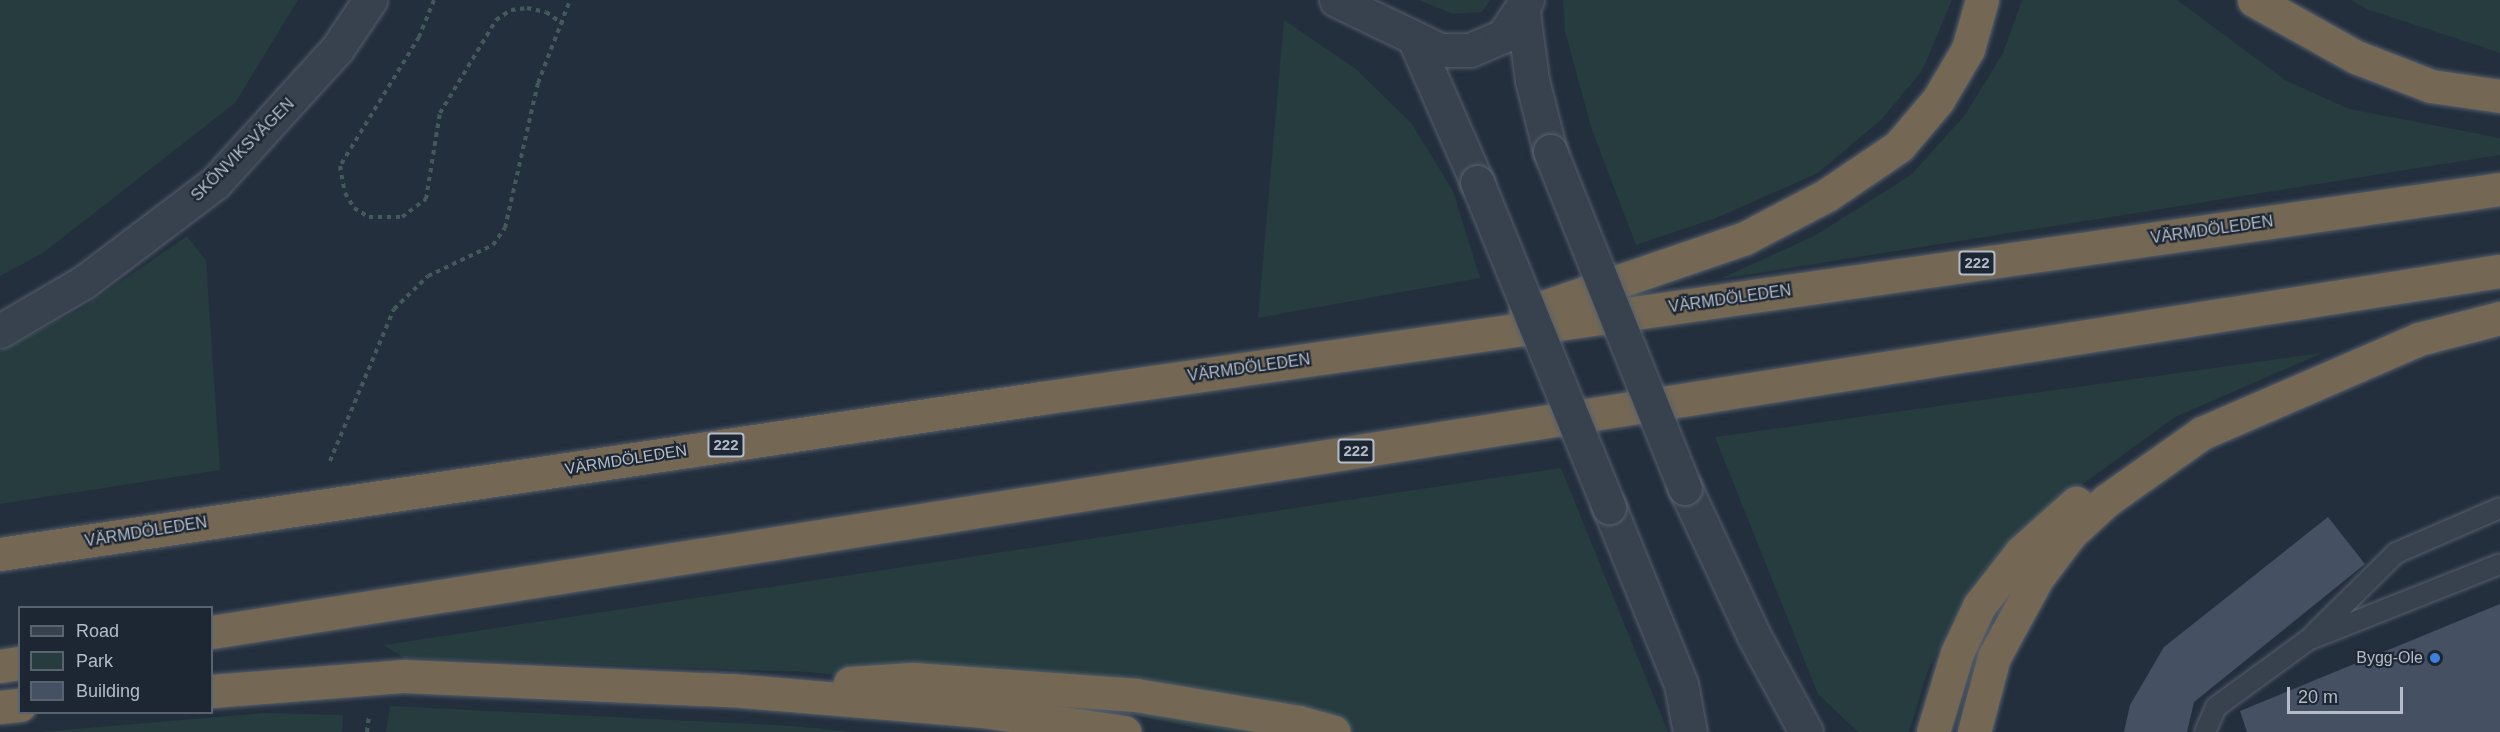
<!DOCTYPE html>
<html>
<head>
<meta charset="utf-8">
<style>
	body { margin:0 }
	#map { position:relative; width:2500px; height:732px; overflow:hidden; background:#242f3e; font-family:Helvetica,sans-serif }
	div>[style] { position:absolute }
	.green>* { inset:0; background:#263c3f }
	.building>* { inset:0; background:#455162 }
	.path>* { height:4px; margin-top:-2px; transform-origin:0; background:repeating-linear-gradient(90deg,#44595c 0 4.5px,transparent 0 9px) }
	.roads { filter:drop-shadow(0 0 2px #565f6c) drop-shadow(0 0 2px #565f6c) }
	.service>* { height:20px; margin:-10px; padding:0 10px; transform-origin:10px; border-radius:10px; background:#38414e }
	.tertiary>* { height:33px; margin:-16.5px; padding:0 16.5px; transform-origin:16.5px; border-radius:16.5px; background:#38414e }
	.motorway>* { height:33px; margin:-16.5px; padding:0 16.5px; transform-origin:16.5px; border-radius:16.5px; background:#746855 }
	.bridges { filter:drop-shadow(0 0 2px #565f6c) drop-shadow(0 0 2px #565f6c) }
	.tertiary-bridge>* { height:33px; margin:-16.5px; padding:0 16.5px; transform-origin:16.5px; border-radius:16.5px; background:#38414e }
	.dots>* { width:16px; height:16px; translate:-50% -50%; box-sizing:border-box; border:3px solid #1d2633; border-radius:50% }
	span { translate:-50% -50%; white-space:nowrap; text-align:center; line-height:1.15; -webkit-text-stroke:4.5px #1d2633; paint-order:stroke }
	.shield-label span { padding:2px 4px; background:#1d2633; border:2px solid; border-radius:4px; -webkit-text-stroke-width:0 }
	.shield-label { font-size:15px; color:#b4bcc9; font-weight:700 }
	.street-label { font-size:16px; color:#b4bcc9 }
	.poi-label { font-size:16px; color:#b4bcc9 }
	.right { translate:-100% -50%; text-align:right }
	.legend { position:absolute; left:18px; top:606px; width:195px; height:108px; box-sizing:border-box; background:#1d2633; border:2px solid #59626f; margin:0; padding:8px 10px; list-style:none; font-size:18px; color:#b4bcc9 }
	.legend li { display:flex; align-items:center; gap:12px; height:30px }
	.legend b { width:30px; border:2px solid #59626f }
	.scale { position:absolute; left:2287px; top:687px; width:116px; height:27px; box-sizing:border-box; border:3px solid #b4bcc9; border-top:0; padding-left:8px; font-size:18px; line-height:21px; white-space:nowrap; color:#b4bcc9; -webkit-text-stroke:4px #1d2633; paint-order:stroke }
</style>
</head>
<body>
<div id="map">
	<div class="green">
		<i style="clip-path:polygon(0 0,298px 0,235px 103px,43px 253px,0 276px)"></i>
		<i style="clip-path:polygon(1419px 0,1490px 0,1482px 12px,1453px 14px)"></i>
		<i style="clip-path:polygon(1563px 0,1952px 0,1922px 71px,1882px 119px,1818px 173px,1716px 218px,1636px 245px,1592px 130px,1565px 31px)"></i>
		<i style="clip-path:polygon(2022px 0,2177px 0,2285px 80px,2349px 109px,2500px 138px,2500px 155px,1720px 279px,1816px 235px,1911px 175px,1965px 115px,2003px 53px)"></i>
		<i style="clip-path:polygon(2351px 0,2500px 0,2500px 53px,2367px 9px)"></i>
		<i style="clip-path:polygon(1284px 20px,1356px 69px,1412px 124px,1453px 191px,1480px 278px,1258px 318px)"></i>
		<i style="clip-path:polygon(187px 236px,206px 261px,220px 470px,0 504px,0 351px,81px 309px)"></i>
		<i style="clip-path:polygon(2322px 353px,2175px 417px,2017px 532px,1964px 595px,1927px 673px,1909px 732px,1858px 732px,1818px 694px,1715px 437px)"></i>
		<i style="clip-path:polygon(1561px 468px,1668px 732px,1216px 732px,1046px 697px,808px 672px,404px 658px,384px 645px)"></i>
		<i style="clip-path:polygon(390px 706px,793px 726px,854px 732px,386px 732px)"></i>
		<i style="clip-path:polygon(264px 713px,343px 715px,342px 732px,40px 732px)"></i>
	</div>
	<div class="building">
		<i style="clip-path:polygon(2328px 517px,2365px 564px,2194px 702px,2187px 732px,2124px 732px,2130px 705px,2164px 647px)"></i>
		<i style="clip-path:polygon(2500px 604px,2500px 732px,2247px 732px,2240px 711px)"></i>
	</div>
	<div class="path">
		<i style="left:434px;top:0;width:40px;rotate:112deg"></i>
		<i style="left:419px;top:37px;width:151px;rotate:121.5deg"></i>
		<i style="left:340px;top:166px;width:27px;rotate:80deg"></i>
		<i style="left:345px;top:193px;width:17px;rotate:59deg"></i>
		<i style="left:354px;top:208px;width:17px;rotate:31deg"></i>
		<i style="left:369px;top:217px;width:33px"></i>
		<i style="left:402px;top:217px;width:30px;rotate:-37deg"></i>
		<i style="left:426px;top:199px;width:87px;rotate:-80.8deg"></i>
		<i style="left:440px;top:113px;width:109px;rotate:-58.9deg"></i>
		<i style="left:496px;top:20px;width:18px;rotate:-34deg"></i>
		<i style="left:511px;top:10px;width:16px;rotate:-7deg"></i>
		<i style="left:527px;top:8px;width:19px;rotate:12deg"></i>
		<i style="left:546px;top:12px;width:21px;rotate:35deg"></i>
		<i style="left:330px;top:461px;width:165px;rotate:-67.2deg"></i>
		<i style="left:394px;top:309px;width:47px;rotate:-44.1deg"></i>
		<i style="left:428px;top:276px;width:72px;rotate:-25.5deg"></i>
		<i style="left:493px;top:245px;width:21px;rotate:-55deg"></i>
		<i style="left:505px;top:228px;width:149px;rotate:-77.2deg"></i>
		<i style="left:538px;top:83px;width:89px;rotate:-68.9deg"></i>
		<i style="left:367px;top:732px;width:17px;rotate:-83deg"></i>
	</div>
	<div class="roads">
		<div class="service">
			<i style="left:2314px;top:634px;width:115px;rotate:-44.6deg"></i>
			<i style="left:2396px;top:553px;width:113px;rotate:-23.4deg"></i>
			<i style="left:2205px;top:732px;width:27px;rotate:-66deg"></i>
			<i style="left:2216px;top:707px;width:114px;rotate:-36.1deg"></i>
			<i style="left:2308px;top:640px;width:206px;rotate:-21.6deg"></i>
		</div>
		<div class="tertiary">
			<i style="left:1336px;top:0;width:115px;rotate:25.7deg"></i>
			<i style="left:1440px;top:50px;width:30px"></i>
			<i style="left:1470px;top:50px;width:36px;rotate:-23deg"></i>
			<i style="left:1503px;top:36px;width:43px;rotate:-56.3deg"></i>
			<i style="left:1523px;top:12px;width:69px;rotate:82.5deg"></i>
			<i style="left:1532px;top:80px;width:73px;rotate:75.8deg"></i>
			<i style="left:1414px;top:38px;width:157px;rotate:66.4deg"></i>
			<i style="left:0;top:331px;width:97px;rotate:-30.3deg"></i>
			<i style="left:84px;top:282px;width:164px;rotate:-37.1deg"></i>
			<i style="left:215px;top:183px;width:181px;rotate:-47.7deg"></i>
			<i style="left:337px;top:49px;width:59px;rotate:-56deg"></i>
			<i style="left:1685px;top:488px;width:163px;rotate:65deg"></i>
			<i style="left:1754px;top:636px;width:109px;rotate:61.6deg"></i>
			<i style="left:1609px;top:507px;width:191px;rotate:67.9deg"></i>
			<i style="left:1681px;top:684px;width:49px;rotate:79.4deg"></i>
		</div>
		<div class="motorway">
			<i style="left:2254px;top:0;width:117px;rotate:29.2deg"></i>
			<i style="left:2356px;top:57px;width:80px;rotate:21.1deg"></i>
			<i style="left:2431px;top:86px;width:70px;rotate:8.2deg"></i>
			<i style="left:1526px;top:313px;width:231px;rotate:-18.9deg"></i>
			<i style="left:1745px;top:238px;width:93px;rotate:-27.7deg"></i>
			<i style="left:1827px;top:195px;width:87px;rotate:-34.2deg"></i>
			<i style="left:1899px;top:146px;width:60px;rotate:-49.7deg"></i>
			<i style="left:1938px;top:100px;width:59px;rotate:-59.5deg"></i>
			<i style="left:1968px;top:49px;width:51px;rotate:-74.1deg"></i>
			<i style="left:0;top:554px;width:1053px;rotate:-8.52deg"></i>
			<i style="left:1041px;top:398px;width:1474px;rotate:-8.15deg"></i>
			<i style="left:212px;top:632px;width:2316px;rotate:-8.97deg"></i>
			<i style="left:0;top:666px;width:20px;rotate:-9deg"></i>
			<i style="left:850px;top:683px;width:63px;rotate:-3.6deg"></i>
			<i style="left:913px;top:679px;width:224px;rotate:4.1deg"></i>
			<i style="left:1136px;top:695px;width:165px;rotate:9.4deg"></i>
			<i style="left:1299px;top:722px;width:36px;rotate:16deg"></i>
			<i style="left:212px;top:691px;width:193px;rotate:-4.5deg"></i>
			<i style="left:404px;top:676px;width:327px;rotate:2.5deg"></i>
			<i style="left:731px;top:690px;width:253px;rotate:4.8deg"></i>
			<i style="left:983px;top:711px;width:143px;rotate:8.5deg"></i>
			<i style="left:0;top:707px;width:20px;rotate:-6deg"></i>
			<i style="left:1933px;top:732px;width:83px;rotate:-73.1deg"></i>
			<i style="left:1957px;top:653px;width:52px;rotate:-64.9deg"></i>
			<i style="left:1979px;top:606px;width:68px;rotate:-52.1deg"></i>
			<i style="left:2021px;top:552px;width:74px;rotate:-41.7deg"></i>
			<i style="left:1974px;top:732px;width:78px;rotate:-75.1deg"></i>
			<i style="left:1994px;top:657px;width:90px;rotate:-61.4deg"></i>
			<i style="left:2037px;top:578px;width:56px;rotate:-52.9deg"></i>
			<i style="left:2071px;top:533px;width:49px;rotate:-42.5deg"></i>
			<i style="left:2107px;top:500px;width:116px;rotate:-35.2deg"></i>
			<i style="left:2202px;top:433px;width:236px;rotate:-23.4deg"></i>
			<i style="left:2419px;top:339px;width:84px;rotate:-14.5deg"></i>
		</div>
	</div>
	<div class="bridges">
		<div class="tertiary-bridge">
			<i style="left:1550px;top:151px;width:363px;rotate:68.2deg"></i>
			<i style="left:1477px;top:182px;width:351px;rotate:67.9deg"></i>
		</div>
	</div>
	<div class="dots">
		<i style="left:2435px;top:658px;background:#3f7fe0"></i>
	</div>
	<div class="shield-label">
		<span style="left:1977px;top:263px">222</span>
		<span style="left:726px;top:445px">222</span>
		<span style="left:1356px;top:451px">222</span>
	</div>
	<div class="street-label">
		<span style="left:243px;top:150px;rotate:-45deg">SKÖNVIKSVÄGEN</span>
		<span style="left:2212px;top:230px;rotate:-8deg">VÄRMDÖLEDEN</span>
		<span style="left:1730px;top:299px;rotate:-8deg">VÄRMDÖLEDEN</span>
		<span style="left:1249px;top:368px;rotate:-8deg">VÄRMDÖLEDEN</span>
		<span style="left:626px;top:460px;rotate:-9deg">VÄRMDÖLEDEN</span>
		<span style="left:146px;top:532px;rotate:-9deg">VÄRMDÖLEDEN</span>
	</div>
	<div class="poi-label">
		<span class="right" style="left:2423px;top:658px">Bygg-Ole</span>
	</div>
	<ul class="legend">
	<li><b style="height:8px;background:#38414e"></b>Road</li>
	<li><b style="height:16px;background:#263c3f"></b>Park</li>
	<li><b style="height:16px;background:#455162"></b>Building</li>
	</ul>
	<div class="scale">20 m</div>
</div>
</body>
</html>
